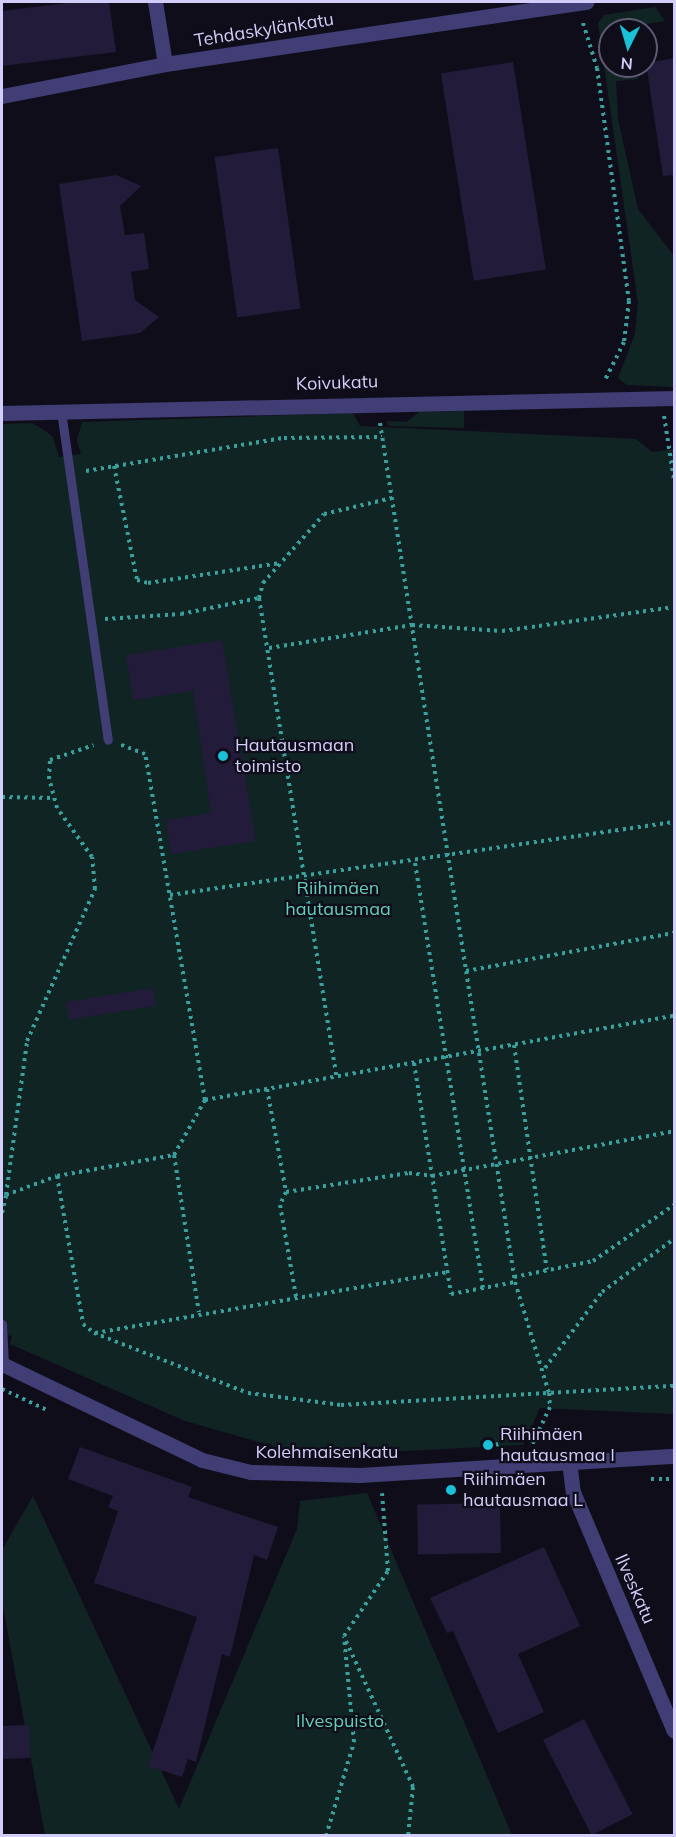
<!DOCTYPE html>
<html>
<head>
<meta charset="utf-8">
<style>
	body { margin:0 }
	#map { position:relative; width:676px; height:1837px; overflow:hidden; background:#100d1b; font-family:Mulish,sans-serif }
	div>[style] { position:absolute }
	.green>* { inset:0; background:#112424 }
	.building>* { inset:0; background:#221b39; transform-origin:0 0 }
	.path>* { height:4px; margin-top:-2px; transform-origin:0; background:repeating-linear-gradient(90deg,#3aa09d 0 3px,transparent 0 7.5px) }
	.service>* { height:9px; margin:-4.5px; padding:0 4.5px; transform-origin:4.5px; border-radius:4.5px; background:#413d75 }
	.minor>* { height:15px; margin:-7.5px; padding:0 7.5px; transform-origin:7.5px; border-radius:7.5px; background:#413d75 }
	.dots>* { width:16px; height:16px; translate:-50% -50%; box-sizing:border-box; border:3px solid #100d1b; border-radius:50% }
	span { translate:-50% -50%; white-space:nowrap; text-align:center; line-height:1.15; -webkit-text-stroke:4.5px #100d1b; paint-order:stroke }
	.street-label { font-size:18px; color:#d3cdf9 }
	.poi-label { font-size:18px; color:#d3cdf9 }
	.left { translate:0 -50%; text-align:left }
	.park-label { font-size:18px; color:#63cfb7 }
	.frame { position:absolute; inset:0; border:3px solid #d3cdf9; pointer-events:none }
	.north { position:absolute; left:598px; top:18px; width:60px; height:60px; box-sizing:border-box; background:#100d1b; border:2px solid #5e5a74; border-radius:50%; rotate:185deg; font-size:16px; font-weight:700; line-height:24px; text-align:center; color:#d3cdf9 }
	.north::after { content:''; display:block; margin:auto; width:21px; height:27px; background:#19c0d8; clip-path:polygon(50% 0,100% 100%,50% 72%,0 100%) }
</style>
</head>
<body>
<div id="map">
	<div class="green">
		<i style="clip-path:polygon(655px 7px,665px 21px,610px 30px,610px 66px,636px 66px,638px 79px,616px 81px,618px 119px,638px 209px,674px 256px,674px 387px,627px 385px,618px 378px,635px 334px,638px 303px,598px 23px,604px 15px)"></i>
		<i style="clip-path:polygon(464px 411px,464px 428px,388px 426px,387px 421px,407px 422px,419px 412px)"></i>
		<i style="clip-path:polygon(353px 413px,360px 426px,636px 439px,652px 452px,674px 449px,674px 1414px,540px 1408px,523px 1445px,381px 1452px,276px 1447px,185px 1421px,10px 1344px,12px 1336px,2px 1334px,2px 424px,32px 423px,44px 430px,53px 437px,59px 457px,81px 454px,77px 440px,82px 422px)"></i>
		<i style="clip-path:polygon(367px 1493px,512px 1835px,45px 1835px,2px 1601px,2px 1550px,33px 1496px,179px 1809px,297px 1529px,300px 1501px)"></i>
	</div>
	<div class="building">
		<i style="clip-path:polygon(75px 2px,109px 2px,116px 52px,2px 66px,2px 11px)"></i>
		<i style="clip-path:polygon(675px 58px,675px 175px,663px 176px,646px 63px)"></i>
		<i style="left:513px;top:62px;width:210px;height:73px;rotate:81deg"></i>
		<i style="left:278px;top:148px;width:162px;height:64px;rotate:82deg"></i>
		<i style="clip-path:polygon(116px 175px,141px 186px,120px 206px,125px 235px,144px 233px,149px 269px,131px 272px,135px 300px,159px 317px,140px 333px,82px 341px,59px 184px)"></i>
		<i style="clip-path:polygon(222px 640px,256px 841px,171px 854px,166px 820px,211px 813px,193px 691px,133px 700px,126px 655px)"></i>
		<i style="left:153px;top:988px;width:18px;height:88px;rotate:81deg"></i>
		<i style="clip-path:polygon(80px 1447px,192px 1487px,188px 1497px,278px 1527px,267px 1560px,254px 1555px,230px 1657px,222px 1654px,196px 1762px,188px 1759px,182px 1777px,148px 1766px,197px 1617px,94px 1583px,118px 1511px,108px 1507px,113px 1496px,68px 1479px)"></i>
		<i style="left:500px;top:1503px;width:50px;height:83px;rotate:89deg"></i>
		<i style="clip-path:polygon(544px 1547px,580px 1626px,518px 1654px,544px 1712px,498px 1733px,453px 1631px,447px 1633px,430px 1598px)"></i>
		<i style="left:584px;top:1719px;width:107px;height:46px;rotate:63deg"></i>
		<i style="left:29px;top:1725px;width:33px;height:27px;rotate:88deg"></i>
	</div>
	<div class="path">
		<i style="left:583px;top:23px;width:47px;rotate:72.7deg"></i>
		<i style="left:597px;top:68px;width:235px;rotate:82.2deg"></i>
		<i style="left:629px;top:301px;width:41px;rotate:97deg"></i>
		<i style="left:624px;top:342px;width:42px;rotate:116.6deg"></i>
		<i style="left:664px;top:416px;width:65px;rotate:81.1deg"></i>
		<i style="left:380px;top:423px;width:870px;rotate:81.07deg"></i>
		<i style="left:515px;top:1282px;width:116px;rotate:73deg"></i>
		<i style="left:549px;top:1393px;width:14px;rotate:86deg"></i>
		<i style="left:550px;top:1407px;width:42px;rotate:115.3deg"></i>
		<i style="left:114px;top:466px;width:116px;rotate:78.6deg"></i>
		<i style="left:137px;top:580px;width:11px;rotate:15deg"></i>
		<i style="left:148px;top:583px;width:134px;rotate:-8.6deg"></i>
		<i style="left:86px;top:471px;width:201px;rotate:-9.5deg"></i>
		<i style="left:284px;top:438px;width:98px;rotate:-0.6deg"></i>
		<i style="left:259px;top:598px;width:16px;rotate:-75deg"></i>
		<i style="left:263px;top:583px;width:92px;rotate:-48.5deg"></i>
		<i style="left:324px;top:514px;width:70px;rotate:-13.2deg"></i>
		<i style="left:105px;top:619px;width:76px;rotate:-3.8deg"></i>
		<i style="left:181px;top:614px;width:80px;rotate:-11.6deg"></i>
		<i style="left:259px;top:598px;width:485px;rotate:80.8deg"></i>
		<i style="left:269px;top:648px;width:145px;rotate:-9.1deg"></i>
		<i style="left:412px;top:625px;width:90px;rotate:3.8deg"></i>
		<i style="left:502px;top:631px;width:174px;rotate:-7.9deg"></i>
		<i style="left:2px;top:797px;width:52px;rotate:1.1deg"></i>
		<i style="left:415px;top:863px;width:430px;rotate:80.9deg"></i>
		<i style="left:170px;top:895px;width:509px;rotate:-8.24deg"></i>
		<i style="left:466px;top:971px;width:211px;rotate:-10.4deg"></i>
		<i style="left:514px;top:1045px;width:227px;rotate:81.7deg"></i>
		<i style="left:414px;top:1063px;width:234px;rotate:80.9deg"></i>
		<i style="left:451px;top:1294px;width:65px;rotate:-10.6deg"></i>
		<i style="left:267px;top:1089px;width:105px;rotate:79.5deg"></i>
		<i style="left:286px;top:1192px;width:14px;rotate:115deg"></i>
		<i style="left:280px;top:1205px;width:93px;rotate:80.1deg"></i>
		<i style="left:205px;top:1100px;width:476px;rotate:-10.2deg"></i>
		<i style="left:174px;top:1155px;width:159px;rotate:81deg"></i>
		<i style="left:57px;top:1176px;width:150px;rotate:80deg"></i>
		<i style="left:83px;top:1324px;width:14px;rotate:39deg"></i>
		<i style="left:94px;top:1333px;width:165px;rotate:21.3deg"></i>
		<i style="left:248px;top:1393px;width:94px;rotate:7.4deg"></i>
		<i style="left:341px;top:1405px;width:334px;rotate:-3.3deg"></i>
		<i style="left:286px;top:1192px;width:124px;rotate:-8.8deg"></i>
		<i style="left:409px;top:1173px;width:23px;rotate:7deg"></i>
		<i style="left:432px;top:1176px;width:246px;rotate:-10.5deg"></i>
		<i style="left:6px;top:1195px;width:155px;rotate:-82.2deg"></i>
		<i style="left:27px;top:1041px;width:167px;rotate:-65.9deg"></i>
		<i style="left:95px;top:889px;width:32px;rotate:-95deg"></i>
		<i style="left:92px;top:857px;width:60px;rotate:-125.5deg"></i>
		<i style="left:57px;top:808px;width:30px;rotate:-105deg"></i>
		<i style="left:49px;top:779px;width:19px;rotate:-87deg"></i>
		<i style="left:50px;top:760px;width:46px;rotate:-18.8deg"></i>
		<i style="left:2px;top:1213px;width:18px;rotate:-77deg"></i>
		<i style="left:6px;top:1195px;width:54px;rotate:-20.4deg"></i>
		<i style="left:57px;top:1176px;width:119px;rotate:-10.2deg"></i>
		<i style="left:174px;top:1155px;width:63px;rotate:-60.6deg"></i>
		<i style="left:205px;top:1100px;width:351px;rotate:-99.8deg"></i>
		<i style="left:145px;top:754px;width:26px;rotate:-159deg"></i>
		<i style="left:514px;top:1277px;width:81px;rotate:-11.4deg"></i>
		<i style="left:593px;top:1261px;width:98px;rotate:-34.7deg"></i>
		<i style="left:95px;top:1333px;width:358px;rotate:-9.8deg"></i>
		<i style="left:545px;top:1368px;width:95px;rotate:-53.1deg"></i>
		<i style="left:602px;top:1292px;width:89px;rotate:-36.4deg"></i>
		<i style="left:2px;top:1389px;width:52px;rotate:25.1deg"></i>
		<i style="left:488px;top:1445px;width:14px;rotate:-4deg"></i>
		<i style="left:651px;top:1479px;width:23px"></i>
		<i style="left:346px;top:1641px;width:161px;rotate:65.3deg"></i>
		<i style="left:413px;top:1787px;width:49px;rotate:95.8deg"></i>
		<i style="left:326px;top:1836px;width:98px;rotate:-73.4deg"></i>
		<i style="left:354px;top:1742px;width:106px;rotate:-95.4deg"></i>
		<i style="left:344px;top:1636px;width:78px;rotate:-55.9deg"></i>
		<i style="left:388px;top:1571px;width:78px;rotate:-94.4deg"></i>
	</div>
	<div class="service">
		<i style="left:61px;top:411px;width:332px;rotate:81.9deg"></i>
		<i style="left:2px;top:1324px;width:41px;rotate:87.2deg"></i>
	</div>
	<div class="minor">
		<i style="left:155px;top:2px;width:63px;rotate:80.8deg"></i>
		<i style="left:2px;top:96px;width:166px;rotate:-11.1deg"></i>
		<i style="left:165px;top:64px;width:426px;rotate:-8.4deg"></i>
		<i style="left:2px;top:413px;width:672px;rotate:-1.28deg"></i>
		<i style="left:2px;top:1364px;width:222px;rotate:25.6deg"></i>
		<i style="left:202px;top:1460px;width:50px;rotate:13.8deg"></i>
		<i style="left:251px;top:1472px;width:109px;rotate:1.6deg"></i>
		<i style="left:360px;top:1475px;width:315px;rotate:-3.5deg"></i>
		<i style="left:569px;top:1461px;width:31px;rotate:83deg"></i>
		<i style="left:573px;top:1492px;width:259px;rotate:67.1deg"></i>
	</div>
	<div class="dots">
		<i style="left:223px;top:756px;background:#19c0d8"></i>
		<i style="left:488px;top:1445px;background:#19c0d8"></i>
		<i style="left:451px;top:1490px;background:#19c0d8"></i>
	</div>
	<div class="street-label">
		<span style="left:264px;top:30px;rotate:-9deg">Tehdaskylänkatu</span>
		<span style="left:337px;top:383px;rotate:-2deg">Koivukatu</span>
		<span style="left:327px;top:1452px">Kolehmaisenkatu</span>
		<span style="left:635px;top:1589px;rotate:66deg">Ilveskatu</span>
	</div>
	<div class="poi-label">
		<span class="left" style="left:235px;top:756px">Hautausmaan<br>toimisto</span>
		<span class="left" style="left:500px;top:1445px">Riihimäen<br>hautausmaa I</span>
		<span class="left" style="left:463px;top:1490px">Riihimäen<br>hautausmaa L</span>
	</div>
	<div class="park-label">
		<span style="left:338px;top:899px">Riihimäen<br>hautausmaa</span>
		<span style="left:340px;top:1721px">Ilvespuisto</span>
	</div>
	<div class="frame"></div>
	<div class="north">N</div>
</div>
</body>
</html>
